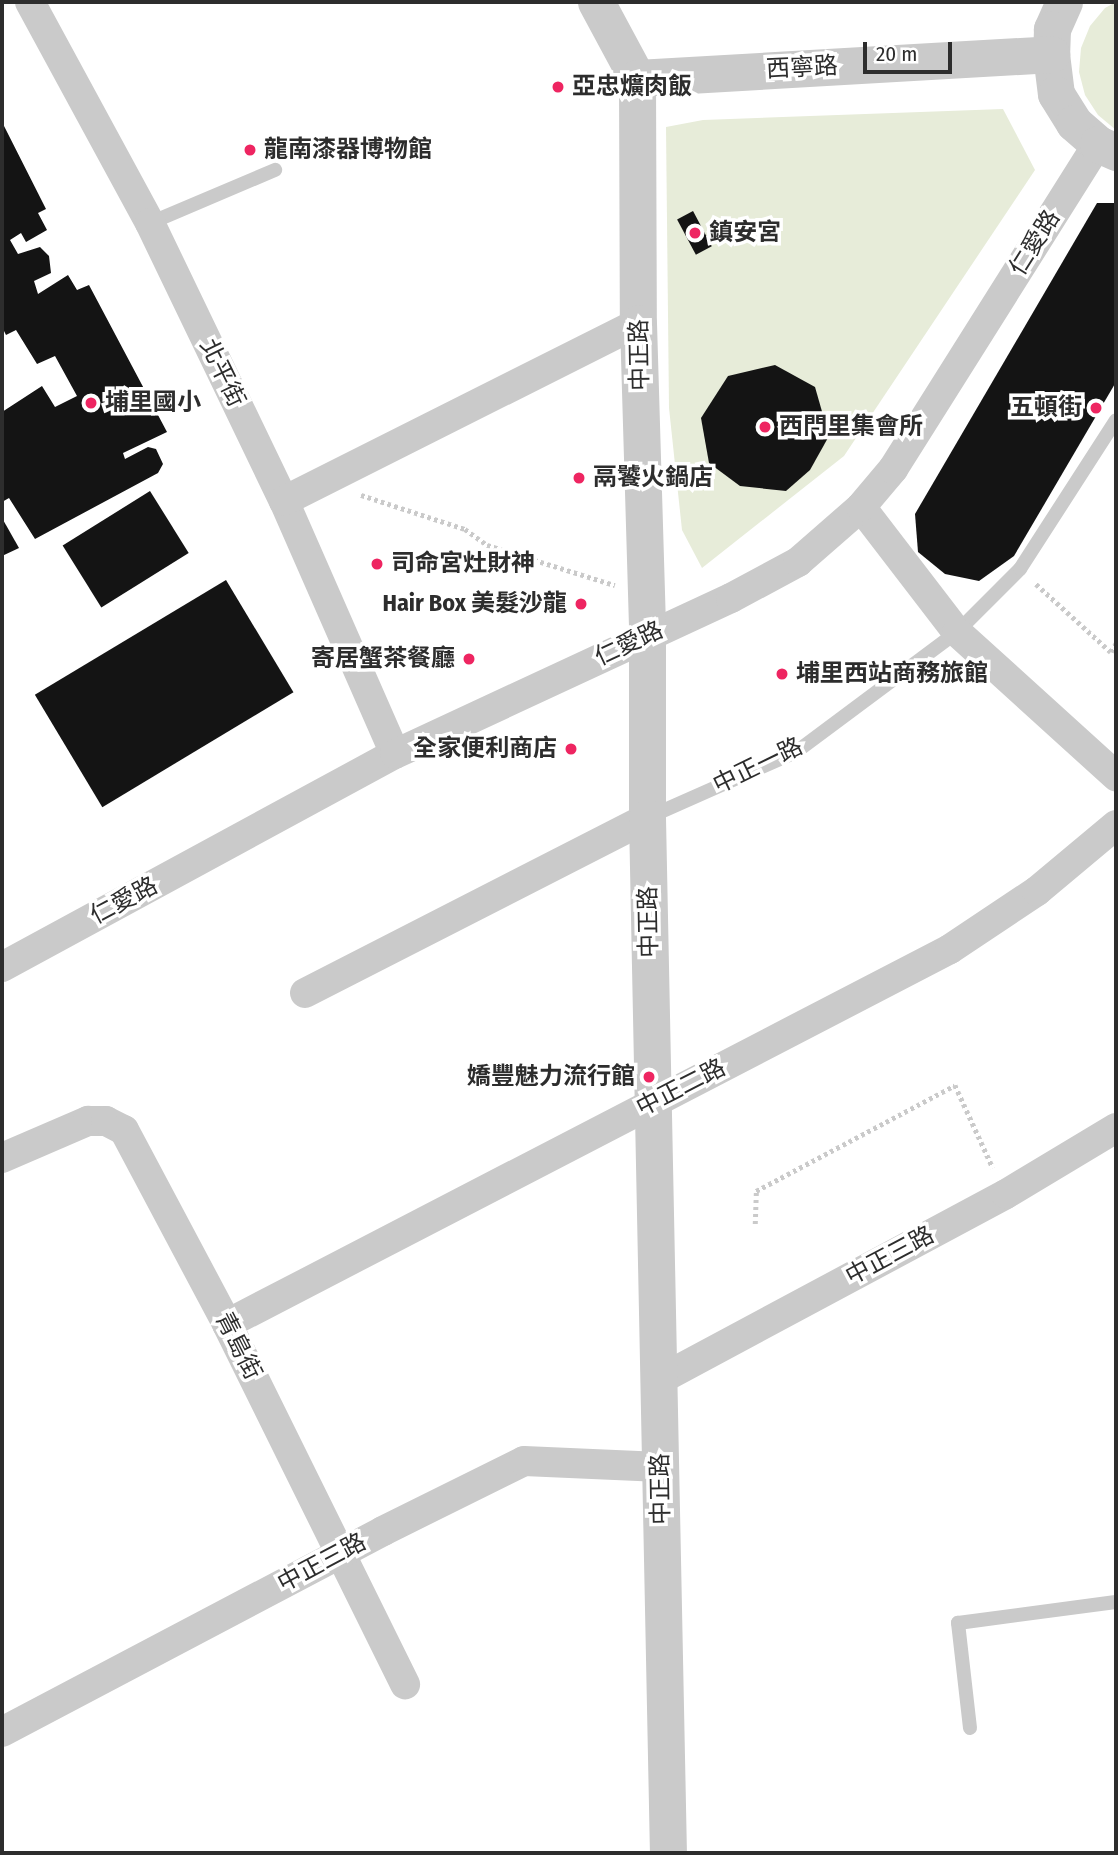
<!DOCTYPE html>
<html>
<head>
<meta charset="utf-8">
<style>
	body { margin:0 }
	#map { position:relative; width:1118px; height:1855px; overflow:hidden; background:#fff; font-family:"Fira Sans Condensed","Noto Sans TC",sans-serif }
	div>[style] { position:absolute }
	.green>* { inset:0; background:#e7ecd9 }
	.building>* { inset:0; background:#141414; transform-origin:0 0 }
	.path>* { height:4.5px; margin-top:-2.25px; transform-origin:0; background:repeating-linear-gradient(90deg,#cacaca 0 3.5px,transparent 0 7px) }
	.service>* { height:14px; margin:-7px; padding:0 7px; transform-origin:7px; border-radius:7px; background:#cacaca }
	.minor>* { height:30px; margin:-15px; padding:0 15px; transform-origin:15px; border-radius:15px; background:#cacaca }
	.tertiary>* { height:37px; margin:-18.5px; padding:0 18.5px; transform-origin:18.5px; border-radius:18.5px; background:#cacaca }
	.dots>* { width:19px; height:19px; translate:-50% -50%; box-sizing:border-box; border:4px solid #fff; border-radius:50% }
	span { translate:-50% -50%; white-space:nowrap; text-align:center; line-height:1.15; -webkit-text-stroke:7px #fff; paint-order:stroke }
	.street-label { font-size:24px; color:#2d2d2d }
	.poi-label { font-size:24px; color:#2d2d2d; font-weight:700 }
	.left { translate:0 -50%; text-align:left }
	.right { translate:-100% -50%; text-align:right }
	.frame { position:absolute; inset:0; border:4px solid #2d2d2d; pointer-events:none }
	.scale { position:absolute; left:863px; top:42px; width:89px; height:32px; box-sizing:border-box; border:4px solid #2d2d2d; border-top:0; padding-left:9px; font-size:21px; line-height:24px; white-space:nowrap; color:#2d2d2d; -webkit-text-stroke:5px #fff; paint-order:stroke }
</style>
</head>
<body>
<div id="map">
	<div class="green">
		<i style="clip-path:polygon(1116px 2px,1116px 130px,1098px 115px,1085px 95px,1079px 72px,1081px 48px,1090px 26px,1105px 8px)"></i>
		<i style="clip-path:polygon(1003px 109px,1035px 170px,844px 456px,702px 568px,682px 530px,669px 408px,666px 127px,703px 120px)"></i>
	</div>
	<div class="building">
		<i style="clip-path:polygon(2px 122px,46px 209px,38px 213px,47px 230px,26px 242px,21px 233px,10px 240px,18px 254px,40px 247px,49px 256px,51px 273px,34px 281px,38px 294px,68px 275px,77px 290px,89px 285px,167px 432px,123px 453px,125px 459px,148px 447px,156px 449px,163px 464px,158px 473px,35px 539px,9px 498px,2px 502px,2px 412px,42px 386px,55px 407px,77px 396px,55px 356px,37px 364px,16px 330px,6px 335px,2px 327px)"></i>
		<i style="clip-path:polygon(1097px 203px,1116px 203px,1116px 382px,1014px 556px,979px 581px,945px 574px,918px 552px,915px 514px)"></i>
		<i style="left:693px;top:211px;width:40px;height:18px;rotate:62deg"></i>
		<i style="clip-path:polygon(775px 365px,815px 387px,829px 436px,810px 470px,786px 491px,740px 486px,709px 463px,701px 418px,728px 376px)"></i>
		<i style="left:150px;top:491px;width:73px;height:103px;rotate:58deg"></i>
		<i style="clip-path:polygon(2px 518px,19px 548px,2px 556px)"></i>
		<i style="left:226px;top:580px;width:131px;height:223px;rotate:59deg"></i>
	</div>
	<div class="path">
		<i style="left:361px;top:495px;width:109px;rotate:18.1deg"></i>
		<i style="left:465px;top:529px;width:27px;rotate:36deg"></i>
		<i style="left:487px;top:545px;width:134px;rotate:17.4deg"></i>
		<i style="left:1036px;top:584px;width:101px;rotate:42.2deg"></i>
		<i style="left:1111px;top:652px;width:10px;rotate:-61deg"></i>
		<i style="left:755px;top:1224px;width:33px;rotate:-88deg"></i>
		<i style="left:756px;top:1191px;width:225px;rotate:-28deg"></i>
		<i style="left:955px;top:1085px;width:91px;rotate:65.4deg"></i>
	</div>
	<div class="service">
		<i style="left:150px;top:223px;width:136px;rotate:-23deg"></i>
		<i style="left:649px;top:817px;width:161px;rotate:-23.9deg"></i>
		<i style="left:796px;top:752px;width:201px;rotate:-36.7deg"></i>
		<i style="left:957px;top:632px;width:89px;rotate:-45deg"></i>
		<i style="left:1020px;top:569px;width:177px;rotate:-57.2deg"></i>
		<i style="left:970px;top:1728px;width:106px;rotate:-96.5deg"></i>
		<i style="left:958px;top:1623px;width:159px;rotate:-7.6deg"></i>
	</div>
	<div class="minor">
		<i style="left:30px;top:2px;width:251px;rotate:61.5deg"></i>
		<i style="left:150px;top:223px;width:309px;rotate:64.3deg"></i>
		<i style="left:284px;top:501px;width:276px;rotate:66.3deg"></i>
		<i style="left:284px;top:501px;width:396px;rotate:-26.7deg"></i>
		<i style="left:861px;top:507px;width:158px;rotate:52.5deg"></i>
		<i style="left:957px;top:632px;width:215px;rotate:42.2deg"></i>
		<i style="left:2px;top:967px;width:447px;rotate:-28.5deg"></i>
		<i style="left:395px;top:754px;width:370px;rotate:-24.9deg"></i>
		<i style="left:731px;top:598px;width:76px;rotate:-28.2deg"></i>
		<i style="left:798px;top:562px;width:84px;rotate:-41.1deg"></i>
		<i style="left:861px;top:507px;width:50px;rotate:-49.9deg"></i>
		<i style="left:893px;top:469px;width:384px;rotate:-57.8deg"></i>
		<i style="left:305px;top:993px;width:384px;rotate:-27.1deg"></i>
		<i style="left:2px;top:1158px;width:94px;rotate:-23.3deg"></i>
		<i style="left:88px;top:1121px;width:18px"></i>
		<i style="left:106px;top:1121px;width:20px;rotate:27deg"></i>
		<i style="left:124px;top:1130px;width:220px;rotate:62deg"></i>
		<i style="left:227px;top:1324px;width:402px;rotate:63.7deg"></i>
		<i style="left:227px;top:1324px;width:814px;rotate:-27.41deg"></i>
		<i style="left:950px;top:949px;width:105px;rotate:-33.7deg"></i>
		<i style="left:1037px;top:891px;width:103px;rotate:-39.9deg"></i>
		<i style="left:661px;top:1379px;width:391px;rotate:-28.2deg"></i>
		<i style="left:1006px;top:1194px;width:128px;rotate:-31deg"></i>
		<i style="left:2px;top:1732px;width:431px;rotate:-27.8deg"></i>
		<i style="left:383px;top:1531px;width:157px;rotate:-26.4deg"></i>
		<i style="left:524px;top:1461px;width:137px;rotate:2.5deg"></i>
	</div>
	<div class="tertiary">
		<i style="left:596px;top:2px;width:86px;rotate:61.7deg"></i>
		<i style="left:637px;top:78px;width:245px;rotate:89.8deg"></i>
		<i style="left:638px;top:323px;width:312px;rotate:88.3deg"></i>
		<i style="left:647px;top:635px;width:183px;rotate:90deg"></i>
		<i style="left:647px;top:818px;width:1035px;rotate:88.84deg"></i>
		<i style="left:1064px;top:2px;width:30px;rotate:114deg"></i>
		<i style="left:1052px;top:29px;width:25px;rotate:92deg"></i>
		<i style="left:1051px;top:54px;width:40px;rotate:82.9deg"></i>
		<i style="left:1056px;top:94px;width:34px;rotate:58deg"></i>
		<i style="left:1074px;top:123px;width:32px;rotate:41deg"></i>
		<i style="left:1098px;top:144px;width:20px;rotate:24deg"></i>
		<i style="left:637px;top:78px;width:415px;rotate:-3.3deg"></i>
	</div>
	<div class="dots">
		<i style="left:558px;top:87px;background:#ee2561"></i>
		<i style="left:250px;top:150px;background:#ee2561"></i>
		<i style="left:695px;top:233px;background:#ee2561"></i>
		<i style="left:91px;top:403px;background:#ee2561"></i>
		<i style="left:1096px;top:408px;background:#ee2561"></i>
		<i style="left:765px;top:427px;background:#ee2561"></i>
		<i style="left:579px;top:478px;background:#ee2561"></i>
		<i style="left:377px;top:564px;background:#ee2561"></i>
		<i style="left:581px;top:604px;background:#ee2561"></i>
		<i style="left:469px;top:659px;background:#ee2561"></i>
		<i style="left:782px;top:674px;background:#ee2561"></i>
		<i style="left:571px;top:749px;background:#ee2561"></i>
		<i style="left:649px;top:1077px;background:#ee2561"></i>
	</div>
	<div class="street-label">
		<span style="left:802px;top:68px;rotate:-3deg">西寧路</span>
		<span style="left:1035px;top:243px;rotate:-58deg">仁愛路</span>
		<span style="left:640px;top:355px;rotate:-91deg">中正路</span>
		<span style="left:222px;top:373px;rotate:64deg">北平街</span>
		<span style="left:629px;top:644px;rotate:-25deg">仁愛路</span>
		<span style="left:758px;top:766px;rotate:-26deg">中正一路</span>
		<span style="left:124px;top:901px;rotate:-28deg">仁愛路</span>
		<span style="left:649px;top:922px;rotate:-91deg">中正路</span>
		<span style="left:681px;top:1088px;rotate:-27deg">中正二路</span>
		<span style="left:890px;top:1256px;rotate:-28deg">中正三路</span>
		<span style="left:238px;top:1346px;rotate:63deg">青島街</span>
		<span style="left:661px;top:1489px;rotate:-91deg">中正路</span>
		<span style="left:322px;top:1563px;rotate:-28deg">中正三路</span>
	</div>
	<div class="poi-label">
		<span class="left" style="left:572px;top:87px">亞忠爌肉飯</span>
		<span class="left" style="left:264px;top:150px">龍南漆器博物館</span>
		<span class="left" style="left:709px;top:233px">鎮安宮</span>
		<span class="left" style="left:105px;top:403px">埔里國小</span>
		<span class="right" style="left:1082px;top:408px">五頓街</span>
		<span class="left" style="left:779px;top:427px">西門里集會所</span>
		<span class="left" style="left:593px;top:478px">鬲饕火鍋店</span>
		<span class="left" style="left:391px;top:564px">司命宮灶財神</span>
		<span class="right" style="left:567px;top:604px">Hair Box 美髮沙龍</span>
		<span class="right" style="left:455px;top:659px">寄居蟹茶餐廳</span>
		<span class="left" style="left:796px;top:674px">埔里西站商務旅館</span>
		<span class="right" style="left:557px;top:749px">全家便利商店</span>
		<span class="right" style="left:635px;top:1077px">嬌豐魅力流行館</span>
	</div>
	<div class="frame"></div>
	<div class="scale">20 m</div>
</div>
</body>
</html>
